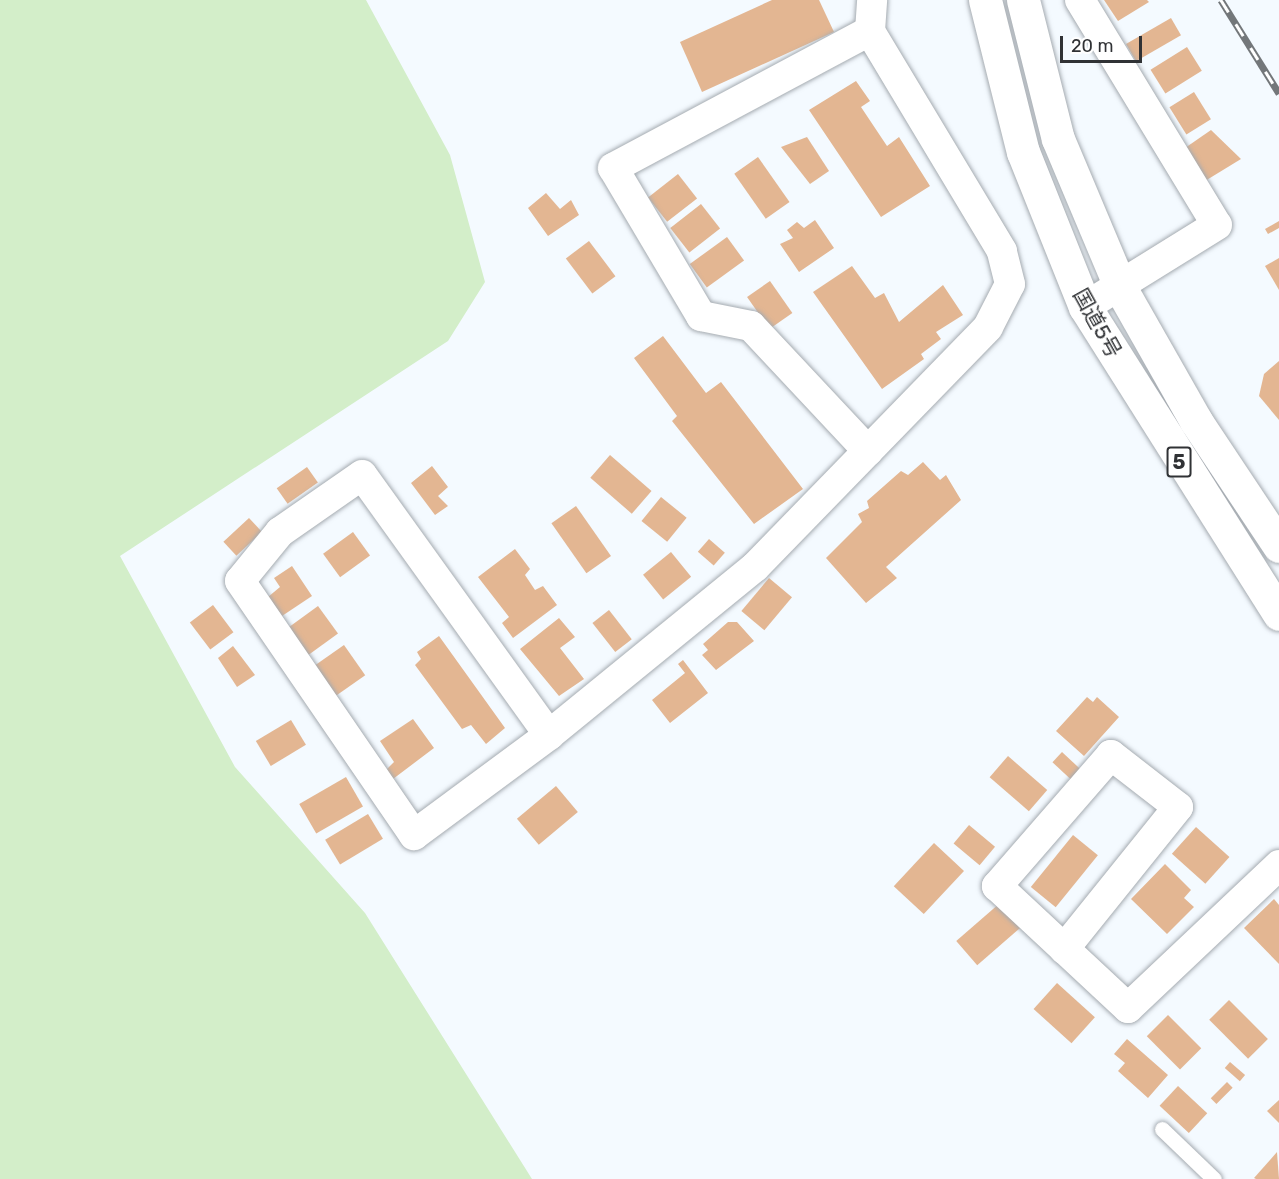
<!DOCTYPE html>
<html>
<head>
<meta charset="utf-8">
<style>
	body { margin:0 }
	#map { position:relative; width:1279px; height:1179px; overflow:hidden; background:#f4faff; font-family:Rubik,"Noto Sans JP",sans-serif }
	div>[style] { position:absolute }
	.green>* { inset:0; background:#d3eec9 }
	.building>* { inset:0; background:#e3b692; transform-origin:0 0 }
	.roads { filter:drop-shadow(0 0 2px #a5abb1) drop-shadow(0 0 2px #a5abb1) }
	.lane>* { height:15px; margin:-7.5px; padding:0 7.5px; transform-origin:7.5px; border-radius:7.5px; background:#fff }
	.street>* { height:30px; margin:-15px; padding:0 15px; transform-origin:15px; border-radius:15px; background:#fff }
	.highway>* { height:33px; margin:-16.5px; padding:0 16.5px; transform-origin:16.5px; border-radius:16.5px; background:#fff }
	.rail>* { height:7px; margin-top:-3.5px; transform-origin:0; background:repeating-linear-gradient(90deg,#fff 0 14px,#73777a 0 28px); box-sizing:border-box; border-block:2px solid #73777a }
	span { translate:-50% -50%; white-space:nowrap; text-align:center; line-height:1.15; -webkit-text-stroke:5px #fff; paint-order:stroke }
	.shield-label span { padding:2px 4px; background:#fff; border:2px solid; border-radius:4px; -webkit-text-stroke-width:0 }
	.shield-label { font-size:20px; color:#303235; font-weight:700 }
	.street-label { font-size:21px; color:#303235 }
	.scale { position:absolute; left:1060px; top:36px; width:82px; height:27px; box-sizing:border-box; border:3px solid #303235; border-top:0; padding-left:8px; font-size:18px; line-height:21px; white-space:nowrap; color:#303235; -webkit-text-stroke:4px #fff; paint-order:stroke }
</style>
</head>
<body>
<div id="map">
	<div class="green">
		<i style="clip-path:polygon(0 0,366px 0,450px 155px,485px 282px,448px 341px,120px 556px,235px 767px,365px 913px,532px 1179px,0 1179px)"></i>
	</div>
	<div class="building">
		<i style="clip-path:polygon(772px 0,819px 0,834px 32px,702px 92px,680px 42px)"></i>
		<i style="clip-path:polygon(1104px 0,1147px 0,1149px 2px,1118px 21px)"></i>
		<i style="left:1171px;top:18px;width:20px;height:52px;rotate:60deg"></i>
		<i style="left:1187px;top:47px;width:28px;height:43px;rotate:58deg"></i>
		<i style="clip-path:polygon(856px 81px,870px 101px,861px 107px,887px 146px,899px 137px,930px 186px,881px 217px,809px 110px)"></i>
		<i style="left:1194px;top:92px;width:32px;height:29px;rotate:58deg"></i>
		<i style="clip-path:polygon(1211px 130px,1241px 159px,1205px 181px,1185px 148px)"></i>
		<i style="clip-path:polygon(807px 137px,829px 171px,810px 184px,781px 147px)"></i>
		<i style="left:758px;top:157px;width:55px;height:29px;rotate:55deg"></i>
		<i style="left:678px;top:174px;width:31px;height:38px;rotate:52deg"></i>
		<i style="clip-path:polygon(546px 193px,560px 209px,571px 200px,579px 215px,548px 236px,528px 208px)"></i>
		<i style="left:701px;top:204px;width:31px;height:39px;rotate:52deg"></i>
		<i style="clip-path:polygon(815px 220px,834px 248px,799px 272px,780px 244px,793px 238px,787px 230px,797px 222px,804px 228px)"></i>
		<i style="clip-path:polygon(1279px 221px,1279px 228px,1268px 234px,1265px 229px)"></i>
		<i style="left:727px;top:237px;width:29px;height:46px;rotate:54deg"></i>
		<i style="left:589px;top:241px;width:44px;height:29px;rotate:53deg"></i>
		<i style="clip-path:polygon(1279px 258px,1279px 290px,1265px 266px)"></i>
		<i style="clip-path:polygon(852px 266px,875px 298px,884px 293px,899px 322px,943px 285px,963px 315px,936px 332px,941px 339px,921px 354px,924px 359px,882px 389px,813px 292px)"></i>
		<i style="left:770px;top:281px;width:39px;height:28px;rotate:55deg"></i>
		<i style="clip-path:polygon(663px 336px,706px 393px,721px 382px,803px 489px,754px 524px,672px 421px,677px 416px,634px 358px)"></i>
		<i style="clip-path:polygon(1279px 361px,1279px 420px,1259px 396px,1264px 374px)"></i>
		<i style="left:610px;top:455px;width:55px;height:30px;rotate:41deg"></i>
		<i style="clip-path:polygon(923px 462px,940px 480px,946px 475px,961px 500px,886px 567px,897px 578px,866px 603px,826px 558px,862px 522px,858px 514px,869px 508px,867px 501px,901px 471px,908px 475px)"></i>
		<i style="clip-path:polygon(432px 466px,448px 487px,438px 496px,448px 506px,435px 515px,411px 483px)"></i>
		<i style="left:307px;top:467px;width:19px;height:37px;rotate:55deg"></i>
		<i style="left:661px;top:497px;width:33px;height:31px;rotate:39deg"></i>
		<i style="left:576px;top:506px;width:61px;height:30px;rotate:55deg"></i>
		<i style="left:249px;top:518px;width:19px;height:35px;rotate:47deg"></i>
		<i style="left:353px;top:532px;width:29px;height:37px;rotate:54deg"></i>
		<i style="left:709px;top:539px;width:21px;height:17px;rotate:41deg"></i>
		<i style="clip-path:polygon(515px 549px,530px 569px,525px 575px,535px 590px,543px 586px,557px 605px,513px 638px,502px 623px,509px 617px,478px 577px)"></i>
		<i style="left:671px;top:552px;width:32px;height:36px;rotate:51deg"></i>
		<i style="clip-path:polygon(292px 566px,312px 596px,282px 616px,268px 597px,280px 587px,274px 578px)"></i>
		<i style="left:769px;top:578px;width:30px;height:43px;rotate:40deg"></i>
		<i style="left:213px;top:605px;width:34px;height:29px;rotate:53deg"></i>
		<i style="left:318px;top:606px;width:34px;height:37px;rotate:54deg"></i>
		<i style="left:609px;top:610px;width:37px;height:21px;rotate:52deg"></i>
		<i style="clip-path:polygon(559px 618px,575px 637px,560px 648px,584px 679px,559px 696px,520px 649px)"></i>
		<i style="clip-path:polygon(728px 622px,737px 622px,754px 641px,716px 670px,702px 655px,708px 650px,703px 644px)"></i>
		<i style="clip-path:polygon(439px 636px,505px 728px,486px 744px,471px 725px,462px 729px,415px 665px,421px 659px,417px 652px)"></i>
		<i style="left:344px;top:645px;width:37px;height:37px;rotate:55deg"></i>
		<i style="clip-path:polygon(233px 646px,255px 675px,237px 687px,218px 658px)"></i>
		<i style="clip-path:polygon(683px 660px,708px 693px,670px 723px,652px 700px,685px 673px,678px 664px)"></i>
		<i style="clip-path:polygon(1087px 697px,1093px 702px,1097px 697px,1119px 717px,1084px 756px,1056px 731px)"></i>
		<i style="clip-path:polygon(413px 719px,434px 748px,393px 779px,386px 770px,394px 762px,380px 741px)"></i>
		<i style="left:291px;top:720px;width:29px;height:41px;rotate:59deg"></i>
		<i style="left:1062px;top:752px;width:26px;height:14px;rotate:43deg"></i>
		<i style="left:1008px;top:756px;width:52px;height:28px;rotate:41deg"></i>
		<i style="left:346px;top:777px;width:34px;height:54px;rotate:60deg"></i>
		<i style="left:556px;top:786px;width:34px;height:51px;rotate:50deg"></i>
		<i style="left:368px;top:814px;width:29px;height:50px;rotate:59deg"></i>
		<i style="left:969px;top:825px;width:34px;height:24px;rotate:40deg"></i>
		<i style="left:1196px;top:827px;width:45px;height:36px;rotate:42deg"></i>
		<i style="left:1073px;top:835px;width:32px;height:67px;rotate:39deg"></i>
		<i style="left:934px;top:843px;width:41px;height:59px;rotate:43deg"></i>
		<i style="clip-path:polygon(1165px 864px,1191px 890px,1184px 898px,1194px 907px,1167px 934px,1131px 899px)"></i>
		<i style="clip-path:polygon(1274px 899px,1279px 905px,1279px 964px,1244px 928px)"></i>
		<i style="left:1000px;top:903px;width:32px;height:58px;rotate:49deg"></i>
		<i style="left:1057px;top:983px;width:51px;height:35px;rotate:42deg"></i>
		<i style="left:1229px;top:1000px;width:55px;height:28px;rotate:45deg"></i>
		<i style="left:1168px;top:1015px;width:47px;height:30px;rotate:45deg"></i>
		<i style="clip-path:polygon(1127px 1039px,1168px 1075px,1148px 1098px,1118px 1071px,1125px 1063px,1114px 1054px)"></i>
		<i style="left:1230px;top:1062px;width:20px;height:8px;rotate:41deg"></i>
		<i style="left:1227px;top:1082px;width:8px;height:23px;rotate:45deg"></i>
		<i style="left:1178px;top:1086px;width:40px;height:27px;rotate:43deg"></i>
		<i style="clip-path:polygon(1279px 1100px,1279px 1123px,1267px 1111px)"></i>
		<i style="clip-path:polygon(1277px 1152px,1279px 1179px,1256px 1179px,1254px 1178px)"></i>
	</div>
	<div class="roads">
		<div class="lane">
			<i style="left:1162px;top:1129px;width:72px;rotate:43.9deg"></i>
		</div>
		<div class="street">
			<i style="left:1080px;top:0;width:263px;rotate:58.7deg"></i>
			<i style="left:1217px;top:225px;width:155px;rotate:148.2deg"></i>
			<i style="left:868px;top:451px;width:171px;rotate:-133.1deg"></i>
			<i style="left:751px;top:326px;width:51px;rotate:-168.7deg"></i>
			<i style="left:701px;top:316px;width:172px;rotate:-120.7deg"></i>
			<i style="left:613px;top:168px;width:291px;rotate:-28.1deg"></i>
			<i style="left:549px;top:735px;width:320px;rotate:-125.7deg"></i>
			<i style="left:362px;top:475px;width:100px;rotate:145.2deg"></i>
			<i style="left:280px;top:532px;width:63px;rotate:129.2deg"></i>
			<i style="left:240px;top:581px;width:308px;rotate:55.6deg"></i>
			<i style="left:414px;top:835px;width:168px;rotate:-36.5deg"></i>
			<i style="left:549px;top:735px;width:266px;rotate:-39.2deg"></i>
			<i style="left:755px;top:567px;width:334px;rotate:-45.8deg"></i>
			<i style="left:988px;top:327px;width:48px;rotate:-62.9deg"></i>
			<i style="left:1010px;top:284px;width:34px;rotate:-104deg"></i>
			<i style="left:1002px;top:251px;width:257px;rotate:-121deg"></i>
			<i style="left:870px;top:31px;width:31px;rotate:-86deg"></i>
			<i style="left:1064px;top:949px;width:182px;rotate:-51.2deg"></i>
			<i style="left:1178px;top:807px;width:85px;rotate:-142.2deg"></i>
			<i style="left:1111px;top:755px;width:174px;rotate:131deg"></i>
			<i style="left:997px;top:886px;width:179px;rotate:43deg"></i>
			<i style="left:1128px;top:1008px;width:208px;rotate:-43.4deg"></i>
		</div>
		<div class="highway">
			<i style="left:985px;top:0;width:157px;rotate:76deg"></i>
			<i style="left:1023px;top:152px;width:167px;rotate:68.2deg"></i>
			<i style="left:1085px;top:307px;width:363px;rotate:57.7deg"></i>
			<i style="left:1023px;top:0;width:143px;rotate:75.9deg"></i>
			<i style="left:1058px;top:139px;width:163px;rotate:67.2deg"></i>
			<i style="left:1121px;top:289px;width:152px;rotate:60.4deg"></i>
			<i style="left:1196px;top:421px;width:150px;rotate:56.4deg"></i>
		</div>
	</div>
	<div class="rail">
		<i style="left:1221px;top:0;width:110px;rotate:58.1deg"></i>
	</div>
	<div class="shield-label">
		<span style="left:1179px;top:462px">5</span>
	</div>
	<div class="street-label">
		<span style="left:1097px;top:323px;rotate:61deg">国道5号</span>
	</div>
	<div class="scale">20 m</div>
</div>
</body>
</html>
